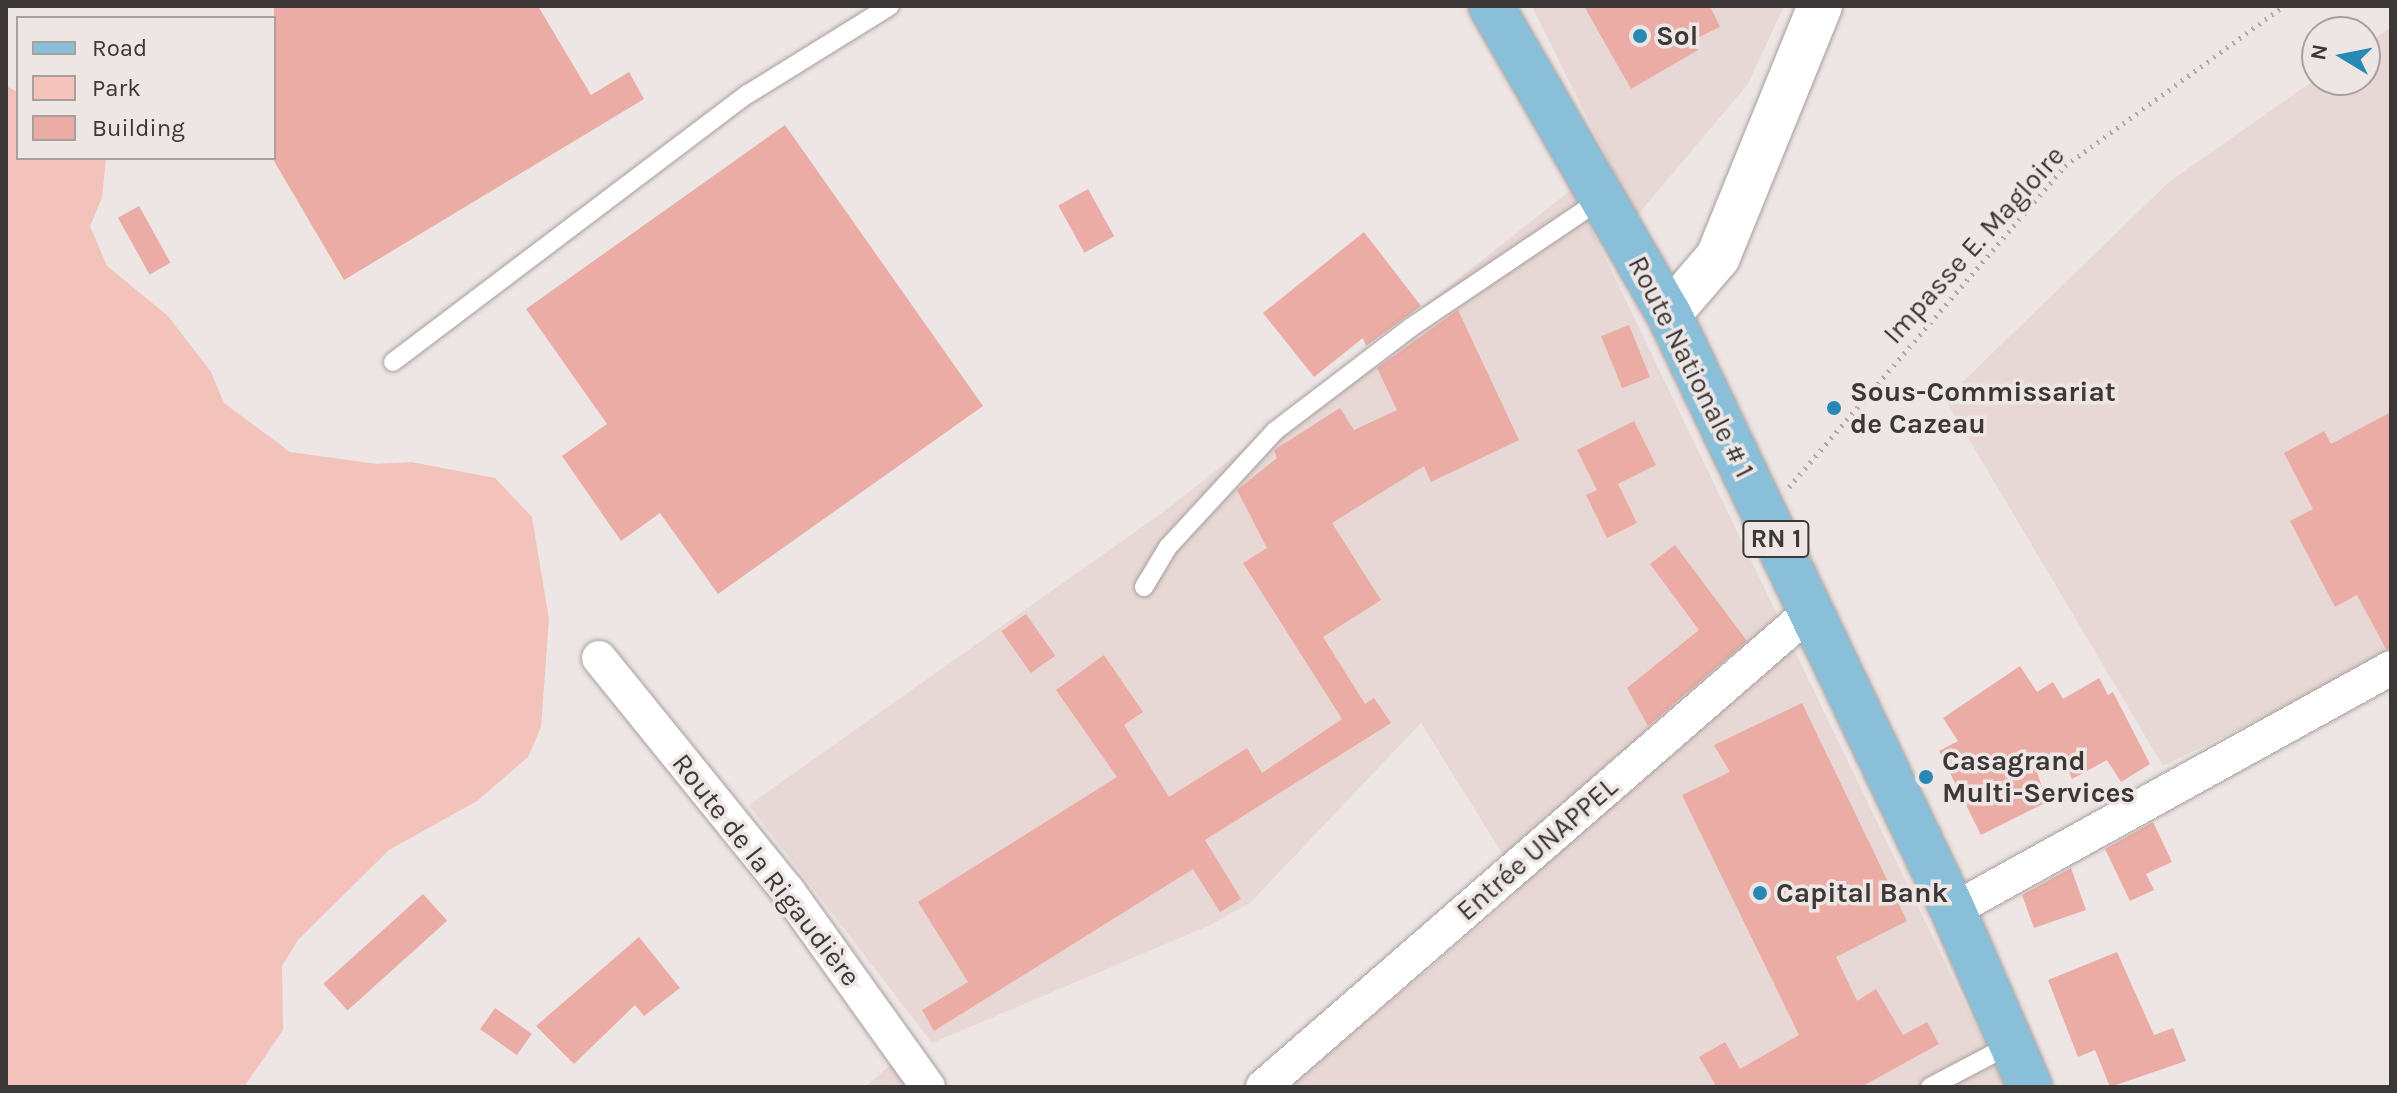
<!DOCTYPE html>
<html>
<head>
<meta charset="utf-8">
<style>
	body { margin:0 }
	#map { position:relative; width:2397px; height:1093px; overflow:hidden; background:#eee6e5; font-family:Karla,sans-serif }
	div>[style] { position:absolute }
	.built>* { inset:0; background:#e8d8d5 }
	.green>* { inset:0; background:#f2c2bb }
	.building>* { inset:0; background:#eaaca4; transform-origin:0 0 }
	.path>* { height:5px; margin-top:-2.5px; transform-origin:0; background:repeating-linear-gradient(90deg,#b0a9a8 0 2px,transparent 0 8px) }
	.roads { filter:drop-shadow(0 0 2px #a79f9e) drop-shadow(0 0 2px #a79f9e) }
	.lane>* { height:18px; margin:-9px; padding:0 9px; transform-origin:9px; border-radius:9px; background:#fff }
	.street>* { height:34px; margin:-17px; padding:0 17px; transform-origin:17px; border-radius:17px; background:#fff }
	.secondary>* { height:44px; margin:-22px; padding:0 22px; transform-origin:22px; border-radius:22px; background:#fff }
	.primary>* { height:44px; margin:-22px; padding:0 22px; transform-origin:22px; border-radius:22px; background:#89bfd9 }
	.dots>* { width:22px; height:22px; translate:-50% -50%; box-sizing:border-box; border:4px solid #eee6e5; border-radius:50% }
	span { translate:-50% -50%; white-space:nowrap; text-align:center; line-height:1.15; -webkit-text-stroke:7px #eee6e5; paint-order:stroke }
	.shield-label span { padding:2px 6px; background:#eee6e5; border:2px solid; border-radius:6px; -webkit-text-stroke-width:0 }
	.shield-label { font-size:26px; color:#3b3837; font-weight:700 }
	.poi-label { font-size:28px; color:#3b3837; font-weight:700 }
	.left { translate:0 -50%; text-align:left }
	.street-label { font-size:28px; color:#3b3837 }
	.frame { position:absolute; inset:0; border:8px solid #3b3837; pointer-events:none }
	.legend { position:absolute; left:16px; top:16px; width:260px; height:144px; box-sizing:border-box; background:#eee6e5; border:2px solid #a6a09f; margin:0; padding:10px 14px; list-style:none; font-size:24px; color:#3b3837 }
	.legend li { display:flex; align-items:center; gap:16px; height:40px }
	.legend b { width:40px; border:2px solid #a6a09f }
	.north { position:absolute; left:2301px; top:16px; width:80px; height:80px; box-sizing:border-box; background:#eee6e5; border:2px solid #a6a09f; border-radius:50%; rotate:280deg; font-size:22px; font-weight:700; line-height:32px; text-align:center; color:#3b3837 }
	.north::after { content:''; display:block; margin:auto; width:28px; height:36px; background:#2889b4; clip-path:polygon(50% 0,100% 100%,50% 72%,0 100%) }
</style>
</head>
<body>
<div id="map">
	<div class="built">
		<i style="clip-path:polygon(1532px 6px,1784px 6px,1748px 84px,1636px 217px)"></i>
		<i style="clip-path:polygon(2391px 27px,2391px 656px,2163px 766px,1945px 399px,2169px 182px,2317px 78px,2365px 80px,2365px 45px)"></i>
		<i style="clip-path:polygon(1572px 189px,2005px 1087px,1290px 1087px,1515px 895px,1500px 850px,1421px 723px,1250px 903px,1208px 926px,932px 1043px,749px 805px,1166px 510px)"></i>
		<i style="clip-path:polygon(895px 1061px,913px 1087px,865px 1087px)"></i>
	</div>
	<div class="green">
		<i style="clip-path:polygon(6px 86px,18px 92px,18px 158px,106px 158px,102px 198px,90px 226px,107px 266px,168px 316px,211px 372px,224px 403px,290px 452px,377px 464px,411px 462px,495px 478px,532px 517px,549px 619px,541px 727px,528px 757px,477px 801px,389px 850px,298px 940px,282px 966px,283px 1030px,244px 1087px,6px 1087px)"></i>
	</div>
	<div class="building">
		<i style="clip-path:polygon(274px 6px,538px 6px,591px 95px,629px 72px,644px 99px,344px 280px,274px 161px)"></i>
		<i style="clip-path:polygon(1584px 6px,1710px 6px,1720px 27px,1693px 40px,1698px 50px,1631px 89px)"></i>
		<i style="clip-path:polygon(785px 125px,983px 406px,718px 594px,660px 513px,621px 541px,562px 456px,607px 424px,526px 309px)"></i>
		<i style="left:1088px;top:189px;width:54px;height:34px;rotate:61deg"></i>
		<i style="left:139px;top:206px;width:65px;height:24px;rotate:61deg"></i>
		<i style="clip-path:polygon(1364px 232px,1421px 306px,1366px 346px,1363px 338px,1314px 377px,1263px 313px)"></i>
		<i style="clip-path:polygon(1458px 310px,1519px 440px,1431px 482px,1424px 466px,1332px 523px,1381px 600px,1323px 637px,1365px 704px,1374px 698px,1391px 723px,1205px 840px,1241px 899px,1220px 912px,1193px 869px,934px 1031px,922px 1010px,968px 982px,918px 902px,1117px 777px,1056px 690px,1104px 655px,1143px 712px,1124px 725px,1169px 797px,1247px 748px,1262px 773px,1342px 719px,1243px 563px,1267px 548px,1237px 490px,1277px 458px,1274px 450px,1340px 408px,1354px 430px,1397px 410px,1377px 368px)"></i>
		<i style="left:1629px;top:325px;width:56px;height:30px;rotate:68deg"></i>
		<i style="clip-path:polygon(2391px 412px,2391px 648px,2386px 649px,2357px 595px,2335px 607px,2290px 521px,2313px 509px,2284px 453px,2324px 431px,2331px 444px)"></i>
		<i style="clip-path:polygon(1634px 421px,1656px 465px,1618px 484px,1637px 523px,1607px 538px,1586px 495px,1597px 490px,1577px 450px)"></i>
		<i style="clip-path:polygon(1675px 545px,1747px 641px,1648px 726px,1627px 688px,1699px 630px,1650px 564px)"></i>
		<i style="left:1026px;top:614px;width:51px;height:30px;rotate:55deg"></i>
		<i style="clip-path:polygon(2020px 666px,2037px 692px,2053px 682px,2063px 699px,2099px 678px,2108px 695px,2113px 692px,2150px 764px,2121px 782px,2107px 760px,2072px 779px,2064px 761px,2037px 772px,2047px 802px,1981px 835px,1939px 751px,1958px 741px,1943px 718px)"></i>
		<i style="clip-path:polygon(1802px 703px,1907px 921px,1836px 957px,1857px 1001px,1876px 989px,1903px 1035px,1927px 1022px,1939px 1044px,1861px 1087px,1710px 1087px,1715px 1084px,1699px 1057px,1725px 1042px,1740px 1069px,1799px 1035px,1682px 795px,1730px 772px,1714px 745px)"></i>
		<i style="clip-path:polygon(2153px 822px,2172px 862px,2146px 874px,2154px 890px,2130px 901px,2105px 849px)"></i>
		<i style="clip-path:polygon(2071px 868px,2086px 910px,2034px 928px,2022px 895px)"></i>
		<i style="left:423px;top:894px;width:36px;height:134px;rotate:48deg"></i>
		<i style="clip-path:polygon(639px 937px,680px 988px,644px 1016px,635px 1005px,574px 1064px,536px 1026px)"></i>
		<i style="clip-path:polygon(2117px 952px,2154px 1035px,2173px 1028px,2186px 1061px,2110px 1087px,2095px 1050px,2078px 1057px,2048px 980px)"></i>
		<i style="left:495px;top:1008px;width:45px;height:26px;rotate:35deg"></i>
	</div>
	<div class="path">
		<i style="left:1789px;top:487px;width:423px;rotate:-49.3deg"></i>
		<i style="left:2065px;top:166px;width:271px;rotate:-36.2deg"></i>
	</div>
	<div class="roads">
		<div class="lane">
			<i style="left:393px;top:362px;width:445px;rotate:-37.1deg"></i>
			<i style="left:748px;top:94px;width:167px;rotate:-31.8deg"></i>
			<i style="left:1144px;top:587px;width:47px;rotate:-59deg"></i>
			<i style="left:1168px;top:547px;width:158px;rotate:-47.3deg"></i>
			<i style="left:1275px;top:431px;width:170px;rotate:-37.3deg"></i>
			<i style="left:1410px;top:328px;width:233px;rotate:-34deg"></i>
			<i style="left:1930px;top:1087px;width:93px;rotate:-27.7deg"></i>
		</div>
		<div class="street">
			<i style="left:599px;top:658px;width:299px;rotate:51deg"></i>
			<i style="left:787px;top:890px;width:242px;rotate:54.4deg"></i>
			<i style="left:1953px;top:910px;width:500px;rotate:-28.92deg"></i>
			<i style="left:1263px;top:1087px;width:726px;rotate:-40.98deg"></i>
		</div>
		<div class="secondary">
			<i style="left:1669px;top:314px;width:75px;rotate:-49.3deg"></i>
			<i style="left:1718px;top:257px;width:271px;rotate:-67.9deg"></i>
		</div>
		<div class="primary">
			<i style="left:1491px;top:6px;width:356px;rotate:60deg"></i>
			<i style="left:1669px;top:314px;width:660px;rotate:64.52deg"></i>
			<i style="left:1953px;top:910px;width:193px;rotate:66.5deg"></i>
		</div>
	</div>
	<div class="dots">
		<i style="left:1640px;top:36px;background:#2889b4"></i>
		<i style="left:1834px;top:408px;background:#2889b4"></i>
		<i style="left:1926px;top:777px;background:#2889b4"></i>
		<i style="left:1760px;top:893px;background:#2889b4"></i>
	</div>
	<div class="shield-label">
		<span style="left:1776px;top:539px">RN 1</span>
	</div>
	<div class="poi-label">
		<span class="left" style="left:1656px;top:36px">Sol</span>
		<span class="left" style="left:1850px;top:408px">Sous-Commissariat<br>de Cazeau</span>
		<span class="left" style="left:1942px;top:777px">Casagrand<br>Multi-Services</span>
		<span class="left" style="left:1776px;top:893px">Capital Bank</span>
	</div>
	<div class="street-label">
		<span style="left:1974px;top:245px;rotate:-48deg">Impasse E. Magloire</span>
		<span style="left:1691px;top:367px;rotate:63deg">Route Nationale # 1</span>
		<span style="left:1537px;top:849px;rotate:-41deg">Entrée UNAPPEL</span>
		<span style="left:766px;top:870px;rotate:52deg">Route de la Rigaudière</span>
	</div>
	<div class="frame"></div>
	<ul class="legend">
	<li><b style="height:10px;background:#89bfd9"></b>Road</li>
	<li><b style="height:22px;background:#f2c2bb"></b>Park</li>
	<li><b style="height:22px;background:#eaaca4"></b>Building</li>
	</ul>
	<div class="north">N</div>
</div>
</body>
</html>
